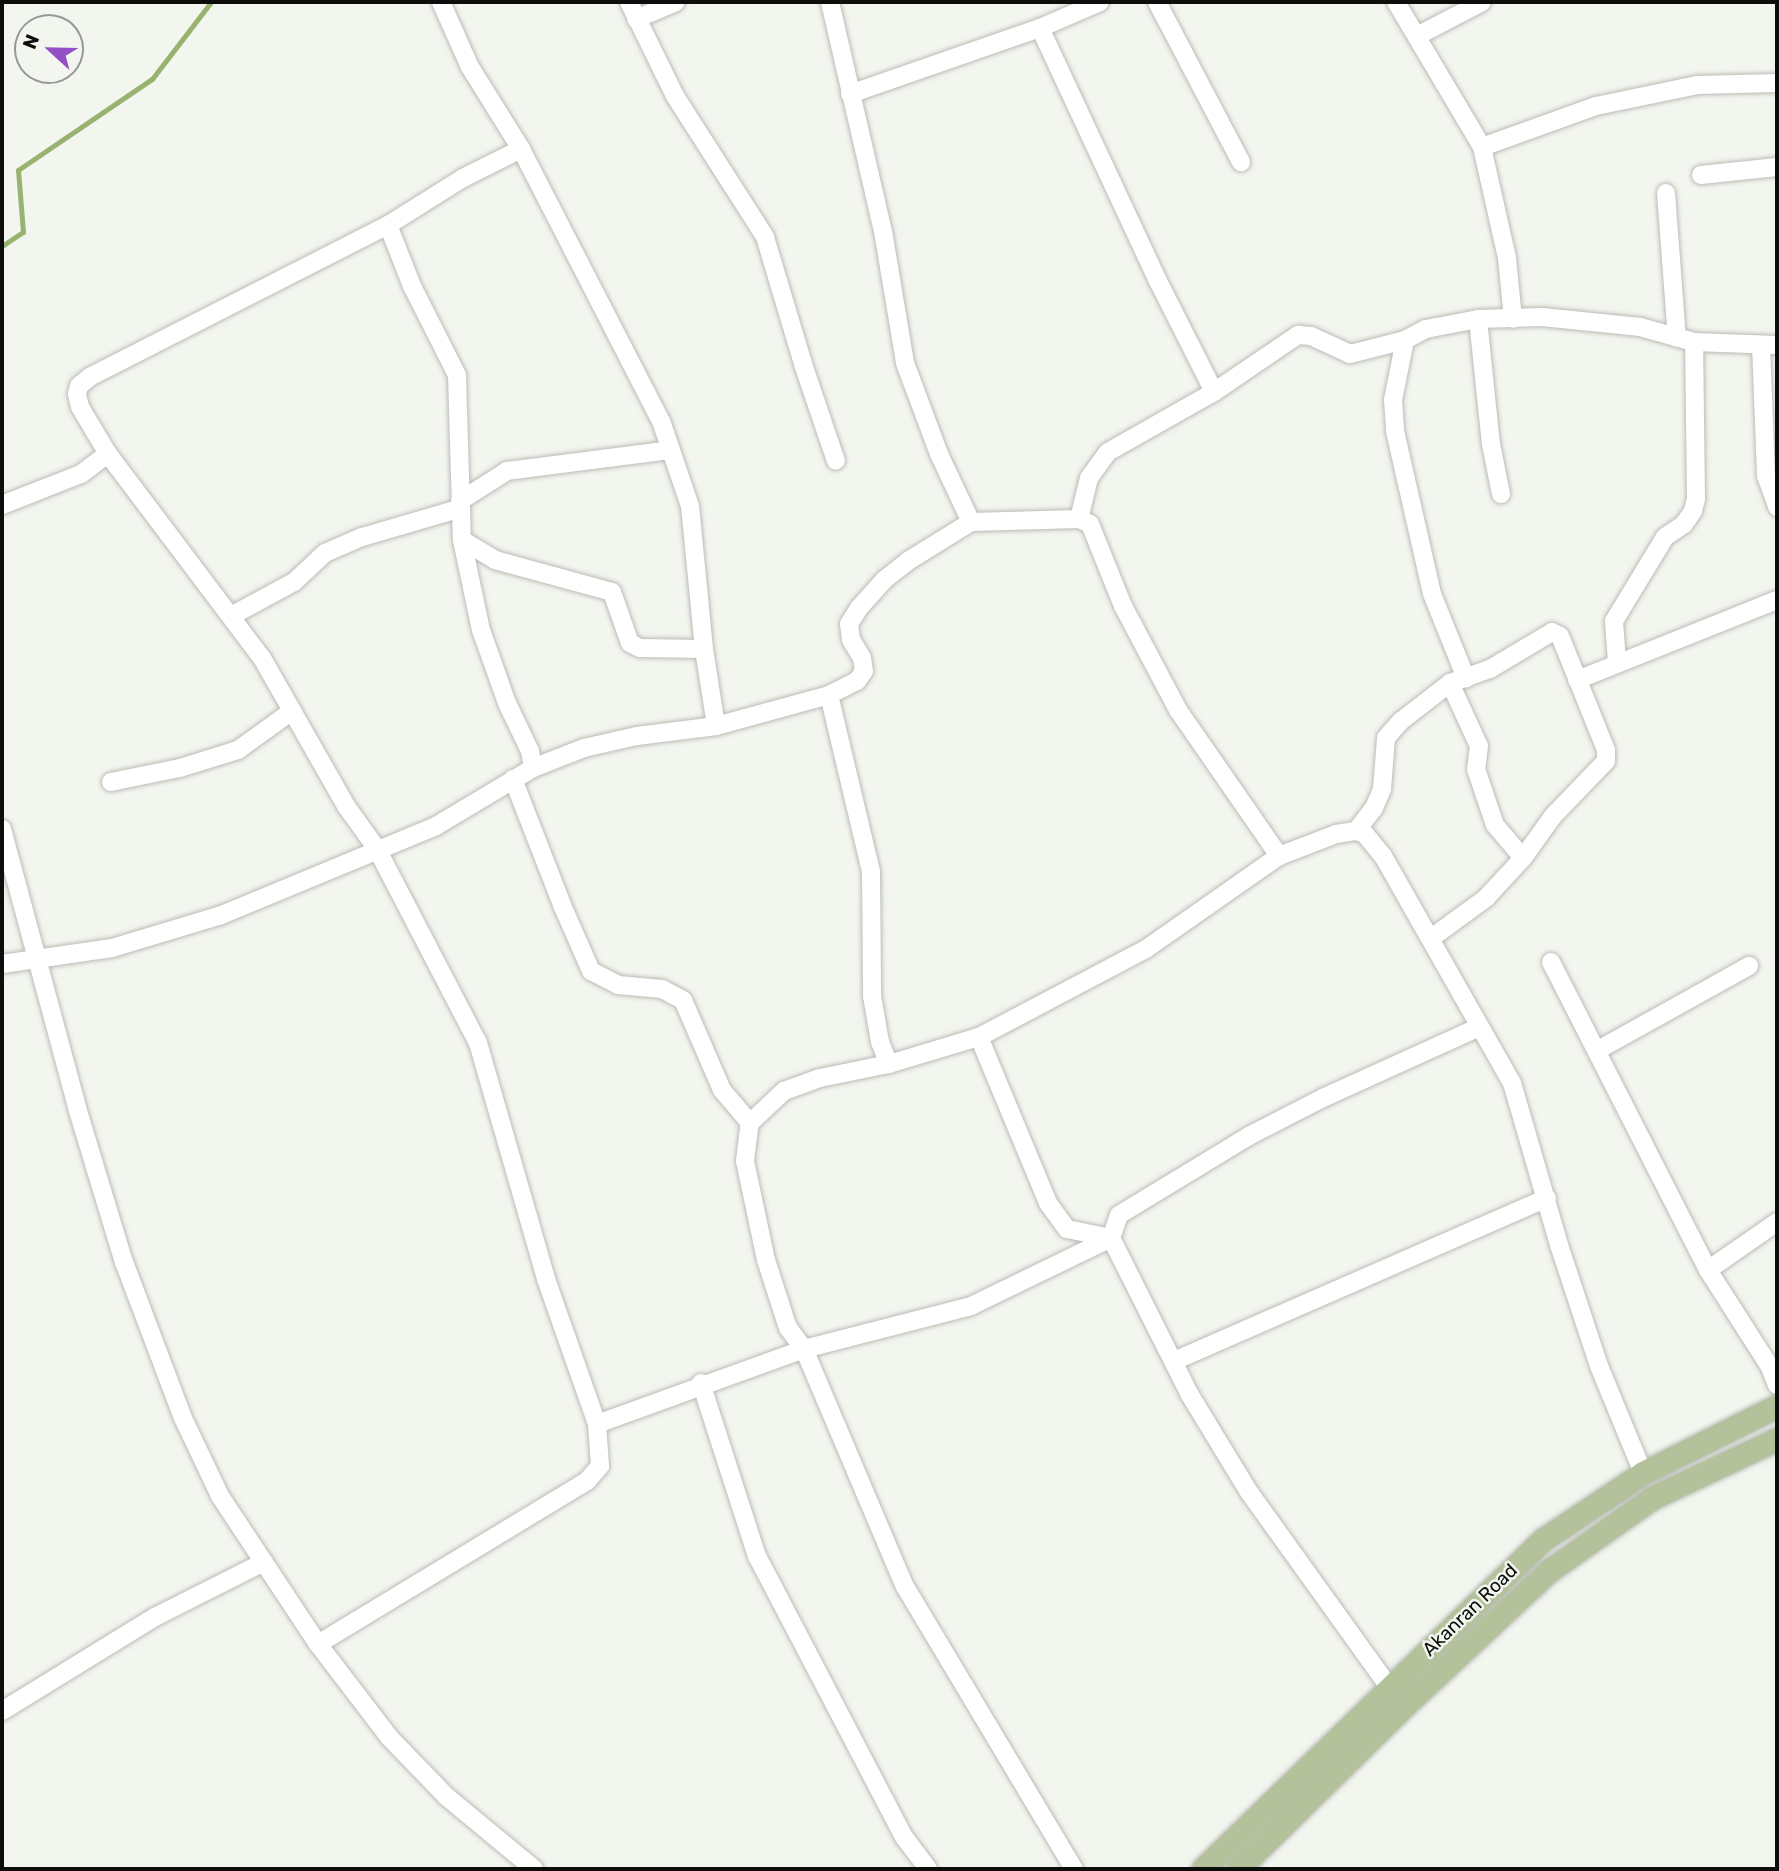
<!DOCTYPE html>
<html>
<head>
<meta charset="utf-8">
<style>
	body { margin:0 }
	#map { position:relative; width:1779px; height:1871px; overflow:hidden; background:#f3f6ef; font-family:Rubik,sans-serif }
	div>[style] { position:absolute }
	.stream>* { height:5px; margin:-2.5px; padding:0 2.5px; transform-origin:2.5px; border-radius:2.5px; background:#98b270 }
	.roads { filter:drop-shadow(0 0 2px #babcb6) drop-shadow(0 0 2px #babcb6) }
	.minor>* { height:18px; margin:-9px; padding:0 9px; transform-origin:9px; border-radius:9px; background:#fff }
	.major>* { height:23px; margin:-11.5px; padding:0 11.5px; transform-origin:11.5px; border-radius:11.5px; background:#b4c29c }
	span { translate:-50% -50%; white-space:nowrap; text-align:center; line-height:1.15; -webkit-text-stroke:5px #f3f6ef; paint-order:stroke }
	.street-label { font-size:19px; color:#0d0e0c }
	.frame { position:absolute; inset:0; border:4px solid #0d0e0c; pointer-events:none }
	.north { position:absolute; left:14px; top:14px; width:70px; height:70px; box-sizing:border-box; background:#f3f6ef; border:2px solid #979994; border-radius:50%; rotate:292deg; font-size:19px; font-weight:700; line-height:28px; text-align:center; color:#0d0e0c }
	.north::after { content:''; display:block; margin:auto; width:24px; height:32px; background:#934fc4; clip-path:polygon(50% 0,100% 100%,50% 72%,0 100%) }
</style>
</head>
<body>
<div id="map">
	<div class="stream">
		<i style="left:2px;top:246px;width:25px;rotate:-34deg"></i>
		<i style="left:23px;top:232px;width:62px;rotate:-94.6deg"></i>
		<i style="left:18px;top:170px;width:162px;rotate:-34.2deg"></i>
		<i style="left:152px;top:79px;width:97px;rotate:-52.5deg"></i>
	</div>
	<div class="roads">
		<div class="minor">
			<i style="left:441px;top:2px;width:71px;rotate:66deg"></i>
			<i style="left:470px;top:67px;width:97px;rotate:58.1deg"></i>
			<i style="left:521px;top:149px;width:306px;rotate:62.8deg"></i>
			<i style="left:661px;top:421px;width:90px;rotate:71.2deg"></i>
			<i style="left:690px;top:506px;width:144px;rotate:84.4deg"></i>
			<i style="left:704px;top:649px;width:78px;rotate:81.1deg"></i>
			<i style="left:629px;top:2px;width:105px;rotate:63.9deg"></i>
			<i style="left:675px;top:96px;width:167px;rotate:57.4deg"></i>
			<i style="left:765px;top:237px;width:133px;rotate:73.3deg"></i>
			<i style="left:803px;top:364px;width:102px;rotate:71.2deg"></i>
			<i style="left:830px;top:2px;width:235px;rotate:77deg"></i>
			<i style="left:883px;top:231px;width:134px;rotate:80.5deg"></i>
			<i style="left:905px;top:363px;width:97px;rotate:69.5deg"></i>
			<i style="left:939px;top:454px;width:75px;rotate:64.8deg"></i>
			<i style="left:1157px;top:2px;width:181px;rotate:62.3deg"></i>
			<i style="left:1396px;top:2px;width:169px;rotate:59.3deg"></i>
			<i style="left:1482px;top:147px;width:114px;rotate:77.3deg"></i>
			<i style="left:1507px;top:258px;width:61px;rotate:84.4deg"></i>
			<i style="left:636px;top:19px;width:43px;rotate:-23deg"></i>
			<i style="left:1040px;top:28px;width:279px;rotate:65deg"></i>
			<i style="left:1158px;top:281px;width:124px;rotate:63.2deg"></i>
			<i style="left:1417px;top:36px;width:73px;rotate:-27.6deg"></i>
			<i style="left:850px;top:94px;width:201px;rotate:-19.2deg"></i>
			<i style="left:1040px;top:28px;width:65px;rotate:-23.4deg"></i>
			<i style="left:1482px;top:147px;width:121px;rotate:-19.8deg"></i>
			<i style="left:1596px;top:106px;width:103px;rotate:-11.7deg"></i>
			<i style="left:1697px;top:85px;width:80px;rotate:-1.4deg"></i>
			<i style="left:521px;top:149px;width:65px;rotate:153.4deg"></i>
			<i style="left:463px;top:178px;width:89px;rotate:147.9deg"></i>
			<i style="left:388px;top:225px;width:335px;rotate:153deg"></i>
			<i style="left:90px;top:377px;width:14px;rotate:141deg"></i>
			<i style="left:79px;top:386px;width:8px;rotate:104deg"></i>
			<i style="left:77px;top:394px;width:13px;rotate:77deg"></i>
			<i style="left:80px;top:407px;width:55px;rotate:59.2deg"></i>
			<i style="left:108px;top:454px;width:256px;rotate:53deg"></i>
			<i style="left:262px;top:658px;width:170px;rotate:60.4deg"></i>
			<i style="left:346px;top:806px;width:53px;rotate:54.2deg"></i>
			<i style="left:377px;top:849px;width:219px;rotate:62.5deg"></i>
			<i style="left:478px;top:1043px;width:246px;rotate:73.9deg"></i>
			<i style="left:546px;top:1279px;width:154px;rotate:70.6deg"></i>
			<i style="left:1701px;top:175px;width:76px;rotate:-6deg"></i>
			<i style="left:1666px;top:193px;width:145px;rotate:85.7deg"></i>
			<i style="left:388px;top:225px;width:66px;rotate:68.5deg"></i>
			<i style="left:412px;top:286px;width:100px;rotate:63.2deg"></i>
			<i style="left:457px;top:375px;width:165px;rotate:88.3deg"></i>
			<i style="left:462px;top:540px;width:92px;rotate:78.1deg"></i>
			<i style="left:481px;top:630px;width:77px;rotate:70.4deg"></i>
			<i style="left:507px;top:703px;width:53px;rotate:64.4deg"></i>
			<i style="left:530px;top:751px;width:17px;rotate:80deg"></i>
			<i style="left:1478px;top:319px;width:126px;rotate:84.1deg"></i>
			<i style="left:1491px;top:444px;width:51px;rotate:78.7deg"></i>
			<i style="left:1405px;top:340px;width:61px;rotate:101.3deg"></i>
			<i style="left:1393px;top:400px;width:31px;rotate:86deg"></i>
			<i style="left:1395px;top:431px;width:167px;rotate:77.2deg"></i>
			<i style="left:1432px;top:594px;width:91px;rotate:68deg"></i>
			<i style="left:1761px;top:345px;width:131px;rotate:87.8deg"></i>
			<i style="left:1766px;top:476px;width:33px;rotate:70deg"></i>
			<i style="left:460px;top:501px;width:56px;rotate:-32.6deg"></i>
			<i style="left:507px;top:471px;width:165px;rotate:-7.3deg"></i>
			<i style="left:2px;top:505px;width:85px;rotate:-21.4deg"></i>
			<i style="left:81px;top:474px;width:34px;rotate:-37deg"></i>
			<i style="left:1079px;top:519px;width:42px;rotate:-76.3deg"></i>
			<i style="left:1089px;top:478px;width:32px;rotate:-54deg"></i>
			<i style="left:1108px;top:452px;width:122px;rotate:-29.5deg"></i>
			<i style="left:1214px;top:392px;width:102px;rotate:-34.2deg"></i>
			<i style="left:1298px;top:335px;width:13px;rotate:4deg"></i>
			<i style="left:1311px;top:336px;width:43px;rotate:24.8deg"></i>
			<i style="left:1350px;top:354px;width:57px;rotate:-14.3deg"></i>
			<i style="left:1405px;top:340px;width:24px;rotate:-28deg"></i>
			<i style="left:1426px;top:329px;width:53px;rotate:-10.9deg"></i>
			<i style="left:1478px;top:319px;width:64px;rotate:-1.8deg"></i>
			<i style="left:1542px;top:317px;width:99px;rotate:5.8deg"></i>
			<i style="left:1640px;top:327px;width:56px;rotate:15.5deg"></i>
			<i style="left:1694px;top:342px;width:83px;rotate:2.1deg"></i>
			<i style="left:462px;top:540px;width:39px;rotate:31deg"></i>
			<i style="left:495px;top:560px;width:121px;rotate:15.3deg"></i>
			<i style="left:612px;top:592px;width:54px;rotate:70.6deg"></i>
			<i style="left:630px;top:643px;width:11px;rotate:27deg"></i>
			<i style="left:640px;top:648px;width:64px;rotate:0.9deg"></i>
			<i style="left:231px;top:616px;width:72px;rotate:-28.4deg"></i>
			<i style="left:294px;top:582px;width:42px;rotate:-43.1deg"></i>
			<i style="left:325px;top:553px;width:40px;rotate:-23.4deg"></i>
			<i style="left:362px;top:537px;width:103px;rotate:-16.3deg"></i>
			<i style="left:1617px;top:663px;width:42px;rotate:-94.1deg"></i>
			<i style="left:1614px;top:621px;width:98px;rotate:-58.7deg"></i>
			<i style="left:1665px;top:537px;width:23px;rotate:-34deg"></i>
			<i style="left:1684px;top:524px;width:16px;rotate:-55deg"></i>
			<i style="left:1693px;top:511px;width:12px;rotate:-76deg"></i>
			<i style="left:1696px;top:499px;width:157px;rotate:-90.7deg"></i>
			<i style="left:1577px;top:680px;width:215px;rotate:-21.8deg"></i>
			<i style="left:1450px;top:683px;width:69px;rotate:65.3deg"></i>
			<i style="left:1479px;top:746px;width:23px;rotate:97deg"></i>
			<i style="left:1476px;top:769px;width:59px;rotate:71.3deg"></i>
			<i style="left:1495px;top:825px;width:43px;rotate:49.7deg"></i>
			<i style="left:829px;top:695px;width:181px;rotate:76.6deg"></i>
			<i style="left:871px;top:871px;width:125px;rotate:89.5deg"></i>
			<i style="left:872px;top:996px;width:47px;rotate:80.1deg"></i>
			<i style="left:880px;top:1042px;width:24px;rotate:68deg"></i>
			<i style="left:513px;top:779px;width:135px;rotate:68.7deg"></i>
			<i style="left:562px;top:905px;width:72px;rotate:66.3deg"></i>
			<i style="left:591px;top:971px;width:30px;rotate:27deg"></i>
			<i style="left:618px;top:985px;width:44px;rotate:5.2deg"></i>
			<i style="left:662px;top:989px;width:24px;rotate:28deg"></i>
			<i style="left:683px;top:1000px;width:98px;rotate:66.6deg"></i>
			<i style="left:722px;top:1090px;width:43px;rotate:49.7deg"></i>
			<i style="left:111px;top:782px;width:70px;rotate:-11.5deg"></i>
			<i style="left:180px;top:768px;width:61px;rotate:-17.2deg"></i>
			<i style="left:238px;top:750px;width:67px;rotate:-35.8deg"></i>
			<i style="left:2px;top:829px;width:292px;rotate:74.9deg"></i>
			<i style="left:78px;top:1111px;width:158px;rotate:73.1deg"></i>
			<i style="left:124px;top:1262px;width:167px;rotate:69.3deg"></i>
			<i style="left:183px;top:1418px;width:86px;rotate:64.6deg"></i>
			<i style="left:220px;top:1496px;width:178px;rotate:56.5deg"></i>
			<i style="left:318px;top:1644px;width:117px;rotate:52.6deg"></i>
			<i style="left:389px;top:1737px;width:83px;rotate:46deg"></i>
			<i style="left:447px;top:1797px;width:113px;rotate:39.6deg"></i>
			<i style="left:1356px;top:831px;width:29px;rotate:-52deg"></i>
			<i style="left:1374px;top:808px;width:21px;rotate:-67deg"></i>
			<i style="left:1382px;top:789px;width:51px;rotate:-85.5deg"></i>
			<i style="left:1386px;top:738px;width:23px;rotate:-49deg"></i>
			<i style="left:1401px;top:721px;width:62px;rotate:-37.8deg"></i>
			<i style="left:1450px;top:683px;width:42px;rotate:-19.3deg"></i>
			<i style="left:1490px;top:669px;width:72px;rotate:-30.8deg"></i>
			<i style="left:1552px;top:632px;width:9px;rotate:27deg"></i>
			<i style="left:1560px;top:636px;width:123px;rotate:68deg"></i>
			<i style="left:1606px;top:750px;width:11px;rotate:90deg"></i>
			<i style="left:1606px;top:761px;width:76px;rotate:133.9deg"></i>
			<i style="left:1553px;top:816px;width:52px;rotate:125.5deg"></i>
			<i style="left:1523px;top:858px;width:54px;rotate:132.8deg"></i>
			<i style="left:1486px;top:898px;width:69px;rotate:143.8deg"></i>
			<i style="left:1551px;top:962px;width:346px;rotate:63deg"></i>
			<i style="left:1708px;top:1270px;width:115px;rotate:57.4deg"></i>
			<i style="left:1770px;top:1367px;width:19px;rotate:69deg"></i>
			<i style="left:2px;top:964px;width:111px;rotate:-8.3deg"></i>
			<i style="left:112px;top:948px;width:112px;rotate:-16.7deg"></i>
			<i style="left:219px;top:916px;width:235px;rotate:-22.5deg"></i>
			<i style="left:436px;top:826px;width:113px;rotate:-30.9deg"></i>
			<i style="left:533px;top:768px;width:55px;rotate:-21.4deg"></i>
			<i style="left:584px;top:748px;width:54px;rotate:-12.8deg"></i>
			<i style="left:637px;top:736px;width:80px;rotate:-7.2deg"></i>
			<i style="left:716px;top:726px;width:117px;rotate:-15.3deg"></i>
			<i style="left:829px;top:695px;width:31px;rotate:-27deg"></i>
			<i style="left:857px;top:681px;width:12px;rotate:-55deg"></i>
			<i style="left:864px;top:671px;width:13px;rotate:-99deg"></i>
			<i style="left:862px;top:658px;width:21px;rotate:-121deg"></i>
			<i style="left:851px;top:640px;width:16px;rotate:-97deg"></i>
			<i style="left:849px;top:624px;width:19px;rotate:-58deg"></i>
			<i style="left:859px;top:608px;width:38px;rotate:-48deg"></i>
			<i style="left:884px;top:580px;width:31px;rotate:-38deg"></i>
			<i style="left:908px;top:561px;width:74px;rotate:-31.8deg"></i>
			<i style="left:971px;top:522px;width:108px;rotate:-1.6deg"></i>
			<i style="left:1079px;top:519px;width:12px;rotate:24deg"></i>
			<i style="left:1090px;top:524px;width:88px;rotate:68.1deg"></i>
			<i style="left:1123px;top:606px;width:118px;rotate:62.1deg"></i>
			<i style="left:1178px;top:710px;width:178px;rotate:55.3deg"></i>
			<i style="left:979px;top:1037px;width:180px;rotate:67.4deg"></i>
			<i style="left:1048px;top:1203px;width:32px;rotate:54deg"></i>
			<i style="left:1067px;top:1229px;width:45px;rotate:11.6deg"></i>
			<i style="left:1111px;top:1238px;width:176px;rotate:63.3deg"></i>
			<i style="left:1190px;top:1395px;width:114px;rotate:58.7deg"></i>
			<i style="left:1249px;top:1492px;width:240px;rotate:54.3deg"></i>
			<i style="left:1598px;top:1050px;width:173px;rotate:-29.1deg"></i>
			<i style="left:1708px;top:1270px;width:84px;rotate:-34.8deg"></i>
			<i style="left:1174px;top:1361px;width:407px;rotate:-23.6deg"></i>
			<i style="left:701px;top:1383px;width:182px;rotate:72.1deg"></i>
			<i style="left:757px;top:1556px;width:317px;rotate:62.4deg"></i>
			<i style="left:904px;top:1837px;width:40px;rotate:53deg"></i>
			<i style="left:318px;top:1644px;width:315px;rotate:-31.2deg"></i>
			<i style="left:587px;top:1481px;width:20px;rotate:-49deg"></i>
			<i style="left:600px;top:1466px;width:42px;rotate:-94.1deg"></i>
			<i style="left:597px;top:1424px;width:220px;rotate:-19.9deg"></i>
			<i style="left:804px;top:1349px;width:172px;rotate:-14.4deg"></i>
			<i style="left:971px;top:1306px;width:156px;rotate:-25.9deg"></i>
			<i style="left:1111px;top:1238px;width:24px;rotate:-71deg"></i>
			<i style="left:1119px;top:1215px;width:152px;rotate:-31.3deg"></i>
			<i style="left:1249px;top:1136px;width:85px;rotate:-27.2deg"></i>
			<i style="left:1325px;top:1097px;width:169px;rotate:-24.4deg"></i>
			<i style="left:2px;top:1711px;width:180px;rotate:-31.6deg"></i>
			<i style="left:155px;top:1617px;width:122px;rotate:-26.8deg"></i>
			<i style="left:1074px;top:1869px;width:329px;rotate:-120.9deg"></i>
			<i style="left:905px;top:1587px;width:259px;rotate:-113deg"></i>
			<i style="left:804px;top:1349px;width:26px;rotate:-127deg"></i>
			<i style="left:788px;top:1328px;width:71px;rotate:-107.9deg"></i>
			<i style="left:766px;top:1260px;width:101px;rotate:-102deg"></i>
			<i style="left:745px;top:1161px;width:38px;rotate:-83deg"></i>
			<i style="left:750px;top:1123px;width:47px;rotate:-43.3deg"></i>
			<i style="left:784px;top:1091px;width:38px;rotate:-20deg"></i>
			<i style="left:820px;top:1078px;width:70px;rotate:-11.5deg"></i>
			<i style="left:889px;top:1064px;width:94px;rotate:-16.7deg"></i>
			<i style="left:979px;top:1037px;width:189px;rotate:-27.8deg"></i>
			<i style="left:1146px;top:949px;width:162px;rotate:-35deg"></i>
			<i style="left:1279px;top:856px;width:61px;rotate:-21.1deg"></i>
			<i style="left:1336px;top:834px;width:20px;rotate:-9deg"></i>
			<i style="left:1356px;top:831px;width:9px;rotate:18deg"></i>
			<i style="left:1365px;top:834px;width:28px;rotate:51deg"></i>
			<i style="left:1383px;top:856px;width:261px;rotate:60.4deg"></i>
			<i style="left:1512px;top:1083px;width:169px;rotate:73.8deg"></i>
			<i style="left:1559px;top:1245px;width:127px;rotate:71.7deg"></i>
			<i style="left:1599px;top:1366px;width:116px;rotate:67.6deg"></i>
		</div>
		<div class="major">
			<i style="left:1203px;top:1869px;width:475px;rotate:-44.1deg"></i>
			<i style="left:1544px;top:1539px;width:119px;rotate:-33.7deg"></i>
			<i style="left:1643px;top:1473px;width:150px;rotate:-26.6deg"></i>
			<i style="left:1238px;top:1869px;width:234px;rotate:-44.5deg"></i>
			<i style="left:1405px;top:1705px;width:198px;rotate:-43deg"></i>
			<i style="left:1550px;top:1570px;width:125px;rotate:-35.2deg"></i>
			<i style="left:1652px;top:1498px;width:138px;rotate:-25.3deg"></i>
		</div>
	</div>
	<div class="street-label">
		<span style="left:1470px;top:1610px;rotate:-44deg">Akanran Road</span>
	</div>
	<div class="frame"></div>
	<div class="north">N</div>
</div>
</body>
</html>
